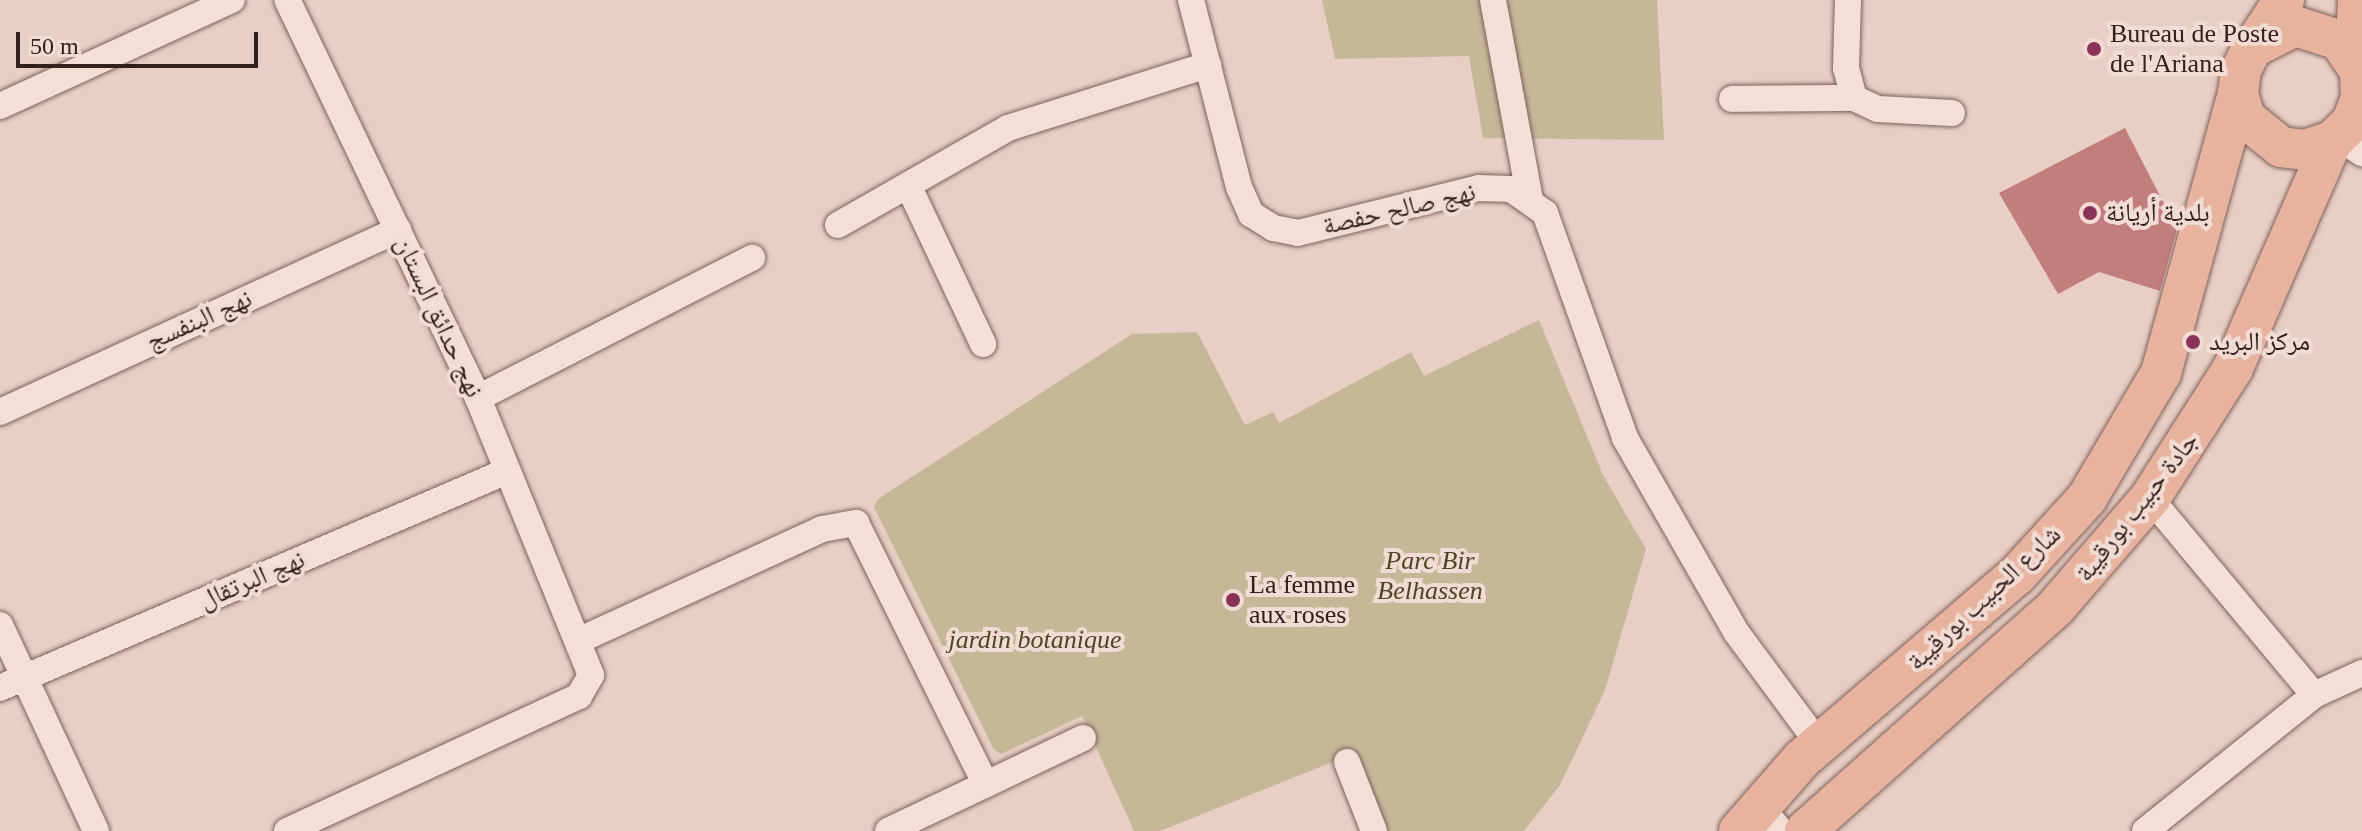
<!DOCTYPE html>
<html>
<head>
<meta charset="utf-8">
<style>
	body { margin:0 }
	#map { position:relative; width:2362px; height:831px; overflow:hidden; background:#e8cec4; font-family:"Times New Roman","Noto Naskh Arabic",serif }
	div>[style] { position:absolute }
	.green>* { inset:0; background:#c5b899 }
	.building>* { inset:0; background:#c27e7e }
	.roads { filter:drop-shadow(0 0 2px #80615c) drop-shadow(0 0 2px #80615c) }
	.street>* { height:26px; margin:-13px; padding:0 13px; transform-origin:13px; border-radius:13px; background:#f4ded6 }
	.primary>* { height:40px; margin:-20px; padding:0 20px; transform-origin:20px; border-radius:20px; background:#e7b39f }
	.dots>* { width:22px; height:22px; translate:-50% -50%; box-sizing:border-box; border:4px solid #f1dbd2; border-radius:50% }
	span { translate:-50% -50%; white-space:nowrap; text-align:center; line-height:1.15; -webkit-text-stroke:8px #f1dbd2; paint-order:stroke }
	.poi-label { font-size:26px; color:#32201f }
	.left { translate:0 -50%; text-align:left }
	.street-label { font-size:26px; color:#32201f }
	.park-label { font-size:26px; color:#4c4628; font-style:italic }
	.scale { position:absolute; left:16px; top:32px; width:242px; height:36px; box-sizing:border-box; border:4px solid #32201f; border-top:0; padding-left:10px; font-size:24px; line-height:28px; white-space:nowrap; color:#32201f; -webkit-text-stroke:6px #f1dbd2; paint-order:stroke }
</style>
</head>
<body>
<div id="map">
	<div class="green">
		<i style="clip-path:polygon(1322px 0,1657px 0,1664px 140px,1483px 138px,1469px 56px,1335px 59px)"></i>
		<i style="clip-path:polygon(1539px 320px,1603px 475px,1646px 549px,1605px 690px,1560px 785px,1524px 831px,1380px 831px,1345px 757px,1160px 831px,1134px 831px,1082px 716px,1001px 754px,994px 750px,874px 507px,878px 499px,1132px 334px,1197px 332px,1245px 425px,1273px 412px,1279px 423px,1411px 352px,1424px 376px)"></i>
	</div>
	<div class="building">
		<i style="clip-path:polygon(2125px 128px,2177px 229px,2160px 291px,2099px 272px,2058px 294px,1999px 193px)"></i>
	</div>
	<div class="roads">
		<div class="street">
			<i style="left:1191px;top:0;width:193px;rotate:75.6deg"></i>
			<i style="left:1239px;top:187px;width:30px;rotate:66deg"></i>
			<i style="left:1251px;top:214px;width:26px;rotate:32deg"></i>
			<i style="left:1273px;top:228px;width:25px;rotate:11deg"></i>
			<i style="left:1298px;top:233px;width:187px;rotate:-14deg"></i>
			<i style="left:1479px;top:188px;width:32px;rotate:2deg"></i>
			<i style="left:1511px;top:189px;width:42px;rotate:35.2deg"></i>
			<i style="left:1545px;top:213px;width:239px;rotate:70.4deg"></i>
			<i style="left:1625px;top:438px;width:224px;rotate:60.2deg"></i>
			<i style="left:1736px;top:632px;width:139px;rotate:53.5deg"></i>
			<i style="left:1493px;top:0;width:203px;rotate:79.5deg"></i>
			<i style="left:1848px;top:0;width:68px;rotate:91.7deg"></i>
			<i style="left:1846px;top:68px;width:31px;rotate:75deg"></i>
			<i style="left:1854px;top:98px;width:26px;rotate:25deg"></i>
			<i style="left:1878px;top:109px;width:74px;rotate:3.1deg"></i>
			<i style="left:1732px;top:99px;width:122px;rotate:-0.5deg"></i>
			<i style="left:0;top:106px;width:255px;rotate:-24.6deg"></i>
			<i style="left:2337px;top:137px;width:30px;rotate:33deg"></i>
			<i style="left:908px;top:185px;width:176px;rotate:64.7deg"></i>
			<i style="left:838px;top:225px;width:196px;rotate:-29.7deg"></i>
			<i style="left:1008px;top:128px;width:210px;rotate:-17.5deg"></i>
			<i style="left:478px;top:398px;width:308px;rotate:-27.1deg"></i>
			<i style="left:0;top:412px;width:438px;rotate:-24.6deg"></i>
			<i style="left:2150px;top:498px;width:256px;rotate:50.2deg"></i>
			<i style="left:0;top:625px;width:227px;rotate:65deg"></i>
			<i style="left:582px;top:639px;width:264px;rotate:-24.6deg"></i>
			<i style="left:822px;top:529px;width:35px;rotate:-10deg"></i>
			<i style="left:856px;top:523px;width:292px;rotate:63.6deg"></i>
			<i style="left:0;top:688px;width:549px;rotate:-23.16deg"></i>
			<i style="left:1347px;top:762px;width:74px;rotate:68.6deg"></i>
			<i style="left:1760px;top:806px;width:33px;rotate:50deg"></i>
			<i style="left:287px;top:831px;width:322px;rotate:-24.8deg"></i>
			<i style="left:579px;top:696px;width:24px;rotate:-60deg"></i>
			<i style="left:591px;top:675px;width:299px;rotate:-112.2deg"></i>
			<i style="left:478px;top:398px;width:441px;rotate:-115.6deg"></i>
			<i style="left:888px;top:831px;width:216px;rotate:-25.5deg"></i>
			<i style="left:2145px;top:831px;width:217px;rotate:-38.8deg"></i>
			<i style="left:2314px;top:695px;width:53px;rotate:-24.6deg"></i>
		</div>
		<div class="primary">
			<i style="left:2252px;top:48px;width:48px;rotate:-27.1deg"></i>
			<i style="left:2295px;top:26px;width:46px;rotate:17.7deg"></i>
			<i style="left:2339px;top:40px;width:37px;rotate:56deg"></i>
			<i style="left:2360px;top:71px;width:27px;rotate:88deg"></i>
			<i style="left:2361px;top:98px;width:26px;rotate:111deg"></i>
			<i style="left:2352px;top:122px;width:28px;rotate:136deg"></i>
			<i style="left:2332px;top:141px;width:28px;rotate:162deg"></i>
			<i style="left:2305px;top:150px;width:24px;rotate:-173deg"></i>
			<i style="left:2281px;top:147px;width:46px;rotate:-141.1deg"></i>
			<i style="left:2245px;top:118px;width:25px;rotate:-106deg"></i>
			<i style="left:2238px;top:94px;width:24px;rotate:-83deg"></i>
			<i style="left:2241px;top:70px;width:25px;rotate:-63deg"></i>
			<i style="left:2252px;top:48px;width:58px;rotate:-56.3deg"></i>
			<i style="left:2355px;top:60px;width:60px;rotate:-87.1deg"></i>
			<i style="left:1739px;top:831px;width:96px;rotate:-48.8deg"></i>
			<i style="left:1802px;top:759px;width:283px;rotate:-40.6deg"></i>
			<i style="left:2017px;top:575px;width:104px;rotate:-47.7deg"></i>
			<i style="left:2087px;top:498px;width:145px;rotate:-59.4deg"></i>
			<i style="left:2161px;top:373px;width:289px;rotate:-74.6deg"></i>
			<i style="left:1805px;top:831px;width:336px;rotate:-41.7deg"></i>
			<i style="left:2056px;top:607px;width:144px;rotate:-49.2deg"></i>
			<i style="left:2150px;top:498px;width:154px;rotate:-57.4deg"></i>
			<i style="left:2233px;top:368px;width:248px;rotate:-66.4deg"></i>
		</div>
	</div>
	<div class="dots">
		<i style="left:2094px;top:49px;background:#883357"></i>
		<i style="left:2090px;top:213px;background:#883357"></i>
		<i style="left:2193px;top:342px;background:#883357"></i>
		<i style="left:1233px;top:600px;background:#883357"></i>
	</div>
	<div class="poi-label">
		<span class="left" style="left:2110px;top:49px">Bureau de Poste<br>de l'Ariana</span>
		<span class="left" style="left:2106px;top:213px">بلدية أريانة</span>
		<span class="left" style="left:2209px;top:342px">مركز البريد</span>
		<span class="left" style="left:1249px;top:600px">La femme<br>aux roses</span>
	</div>
	<div class="street-label">
		<span style="left:1399px;top:209px;rotate:-13deg">نهج صالح حفصة</span>
		<span style="left:439px;top:317px;rotate:65deg">نهج حدائق البستان</span>
		<span style="left:199px;top:320px;rotate:-24deg">نهج البنفسج</span>
		<span style="left:2137px;top:507px;rotate:-52deg">جادة حبيب بورقيبة</span>
		<span style="left:252px;top:580px;rotate:-23deg">نهج البرتقال</span>
		<span style="left:1984px;top:598px;rotate:-43deg">شارع الحبيب بورقيبة</span>
	</div>
	<div class="park-label">
		<span style="left:1430px;top:576px">Parc Bir<br>Belhassen</span>
		<span style="left:1035px;top:640px">jardin botanique</span>
	</div>
	<div class="scale">50 m</div>
</div>
</body>
</html>
